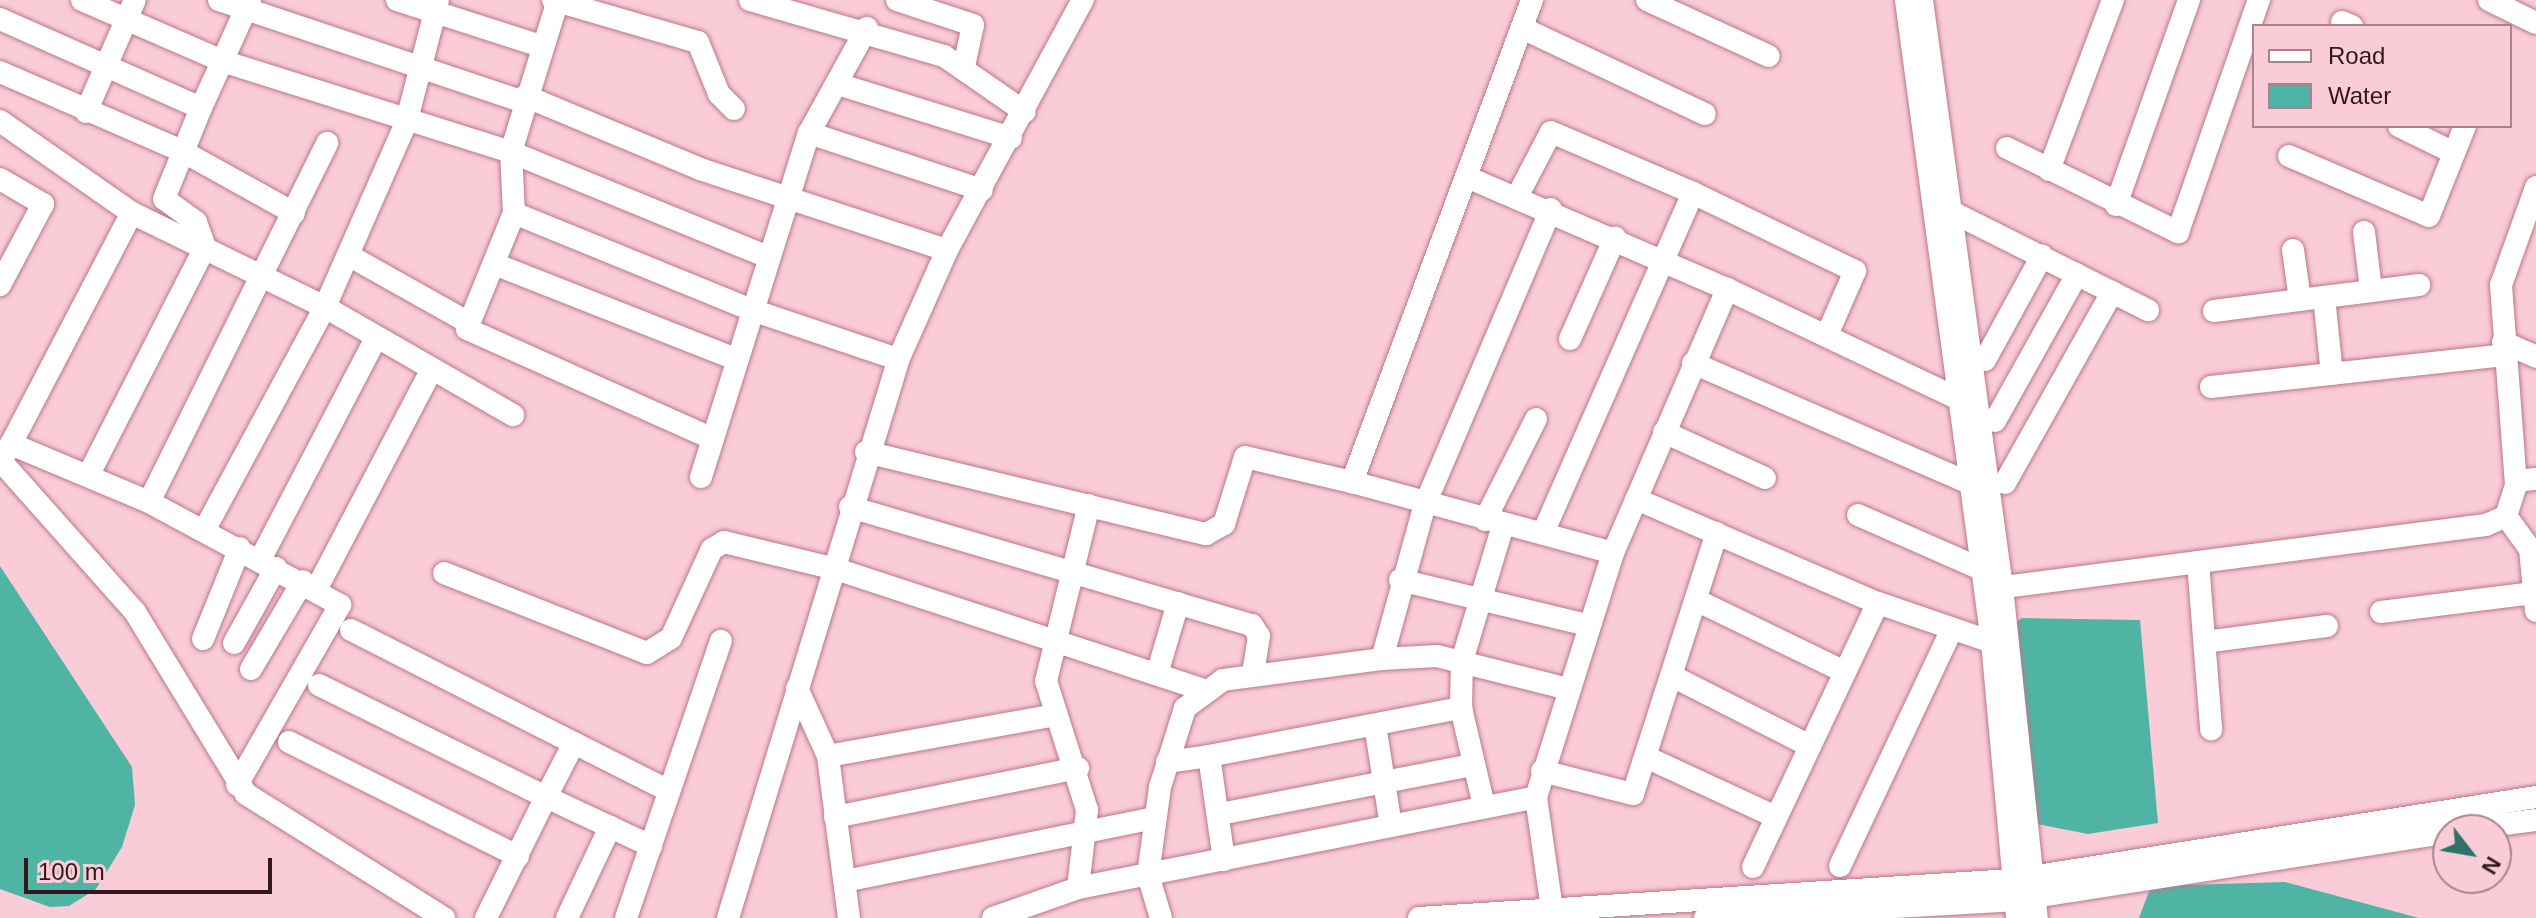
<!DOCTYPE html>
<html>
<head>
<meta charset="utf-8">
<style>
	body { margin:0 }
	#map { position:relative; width:2536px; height:918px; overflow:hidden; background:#faccd7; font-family:Arial,sans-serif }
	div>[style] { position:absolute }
	.water>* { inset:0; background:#50b4a5 }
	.roads { filter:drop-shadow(0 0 2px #bc778a) drop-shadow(0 0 2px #bc778a) }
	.minor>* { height:22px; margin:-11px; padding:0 11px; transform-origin:11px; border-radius:11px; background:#fff }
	span { translate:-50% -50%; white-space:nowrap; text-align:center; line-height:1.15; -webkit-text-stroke:8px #faccd7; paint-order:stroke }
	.legend { position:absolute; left:2252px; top:24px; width:260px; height:104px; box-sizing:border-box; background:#faccd7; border:2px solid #aa848d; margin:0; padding:10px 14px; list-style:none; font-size:24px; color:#32171f }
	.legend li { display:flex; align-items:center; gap:16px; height:40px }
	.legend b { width:40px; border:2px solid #aa848d }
	.north { position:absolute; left:2432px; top:814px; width:80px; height:80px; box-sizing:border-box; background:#faccd7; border:2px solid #aa848d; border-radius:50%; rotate:121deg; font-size:22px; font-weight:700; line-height:32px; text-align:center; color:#32171f }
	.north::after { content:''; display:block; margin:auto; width:28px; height:36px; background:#2d7369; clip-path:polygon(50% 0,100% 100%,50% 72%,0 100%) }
	.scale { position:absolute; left:24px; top:858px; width:248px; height:36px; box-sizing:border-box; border:4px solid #32171f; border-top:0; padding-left:10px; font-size:24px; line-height:28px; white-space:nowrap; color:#32171f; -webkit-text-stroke:6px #faccd7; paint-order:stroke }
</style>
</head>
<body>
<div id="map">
	<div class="water">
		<i style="clip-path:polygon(0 566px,132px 767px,135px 805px,122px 847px,96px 889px,69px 906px,50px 907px,0 889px)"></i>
		<i style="clip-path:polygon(2022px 618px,2140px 620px,2158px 823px,2088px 834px,2032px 823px,2012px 625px)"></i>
		<i style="clip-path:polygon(2285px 882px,2419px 918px,2139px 918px,2151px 886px)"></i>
	</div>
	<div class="roads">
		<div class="minor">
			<i style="left:82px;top:0;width:153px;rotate:23.5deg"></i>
			<i style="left:222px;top:61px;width:303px;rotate:17.5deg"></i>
			<i style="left:511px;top:152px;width:278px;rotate:22.2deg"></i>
			<i style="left:219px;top:0;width:322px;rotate:18.5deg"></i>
			<i style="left:397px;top:0;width:40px;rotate:18deg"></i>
			<i style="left:435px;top:12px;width:115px;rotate:104.6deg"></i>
			<i style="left:406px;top:123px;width:201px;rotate:113.8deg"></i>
			<i style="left:325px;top:307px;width:217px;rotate:29.9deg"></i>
			<i style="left:438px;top:0;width:12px;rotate:104deg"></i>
			<i style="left:435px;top:12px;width:111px;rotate:17.8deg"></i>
			<i style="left:553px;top:0;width:151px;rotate:16.2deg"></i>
			<i style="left:698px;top:42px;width:56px;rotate:68deg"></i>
			<i style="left:719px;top:94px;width:21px;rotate:45deg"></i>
			<i style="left:558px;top:0;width:159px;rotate:107.2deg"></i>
			<i style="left:511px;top:152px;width:61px;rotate:87.2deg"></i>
			<i style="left:514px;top:213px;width:125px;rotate:112.1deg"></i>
			<i style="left:467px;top:329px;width:269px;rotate:24.1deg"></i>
			<i style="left:750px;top:0;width:202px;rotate:16.1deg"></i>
			<i style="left:944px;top:56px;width:98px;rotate:34.7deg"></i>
			<i style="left:897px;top:0;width:80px;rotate:18.2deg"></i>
			<i style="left:973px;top:25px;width:42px;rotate:102.4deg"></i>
			<i style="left:1532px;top:0;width:515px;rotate:110.48deg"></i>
			<i style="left:1352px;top:482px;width:270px;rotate:15.2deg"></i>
			<i style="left:1613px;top:553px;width:256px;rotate:107.5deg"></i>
			<i style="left:1536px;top:797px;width:114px;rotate:81.9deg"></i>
			<i style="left:1647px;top:0;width:134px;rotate:24.7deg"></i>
			<i style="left:1906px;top:0;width:648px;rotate:82.37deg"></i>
			<i style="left:1992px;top:642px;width:277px;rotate:84.8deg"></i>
			<i style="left:1922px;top:0;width:592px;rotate:82.24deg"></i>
			<i style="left:2002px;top:587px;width:333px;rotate:84deg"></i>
			<i style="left:2489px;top:0;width:52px;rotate:26.1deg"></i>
			<i style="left:0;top:19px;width:220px;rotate:23.9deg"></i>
			<i style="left:201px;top:108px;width:119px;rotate:-65.6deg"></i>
			<i style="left:2342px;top:22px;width:11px;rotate:22deg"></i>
			<i style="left:1522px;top:28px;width:202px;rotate:25.2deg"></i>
			<i style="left:0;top:72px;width:198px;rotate:23.5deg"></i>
			<i style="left:182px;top:151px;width:128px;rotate:29deg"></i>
			<i style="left:841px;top:85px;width:178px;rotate:17.3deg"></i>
			<i style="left:525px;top:96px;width:190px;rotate:22.6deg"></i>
			<i style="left:700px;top:169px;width:260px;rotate:18.2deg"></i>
			<i style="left:86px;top:112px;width:122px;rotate:-66.4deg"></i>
			<i style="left:0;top:121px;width:161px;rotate:34.9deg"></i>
			<i style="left:132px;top:213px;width:215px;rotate:26deg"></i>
			<i style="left:325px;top:307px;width:252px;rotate:118.4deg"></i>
			<i style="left:2399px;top:126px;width:61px;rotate:26.1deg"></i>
			<i style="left:809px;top:133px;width:182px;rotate:18.2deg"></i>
			<i style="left:2007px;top:148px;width:191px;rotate:26.2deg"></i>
			<i style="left:2178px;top:232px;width:246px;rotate:-70.8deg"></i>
			<i style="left:2289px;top:156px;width:152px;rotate:23.2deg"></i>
			<i style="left:2429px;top:216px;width:97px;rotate:-68.2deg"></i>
			<i style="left:2049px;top:170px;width:182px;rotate:-69.4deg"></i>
			<i style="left:1469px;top:178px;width:281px;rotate:23.3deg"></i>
			<i style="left:0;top:179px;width:50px;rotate:30.2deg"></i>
			<i style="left:43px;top:204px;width:92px;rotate:118deg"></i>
			<i style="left:1517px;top:197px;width:73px;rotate:-62.4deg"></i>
			<i style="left:1551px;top:132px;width:155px;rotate:23.2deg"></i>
			<i style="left:1693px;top:193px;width:180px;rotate:25.7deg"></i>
			<i style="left:1855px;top:271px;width:70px;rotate:113.6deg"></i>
			<i style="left:1938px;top:205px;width:235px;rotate:26.6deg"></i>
			<i style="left:2116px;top:205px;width:218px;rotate:-70.4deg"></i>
			<i style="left:1551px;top:209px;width:321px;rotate:113.1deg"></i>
			<i style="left:1425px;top:504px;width:161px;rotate:105.5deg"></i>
			<i style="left:1382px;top:659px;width:55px;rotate:-3.1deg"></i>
			<i style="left:1437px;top:656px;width:135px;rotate:14.1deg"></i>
			<i style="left:514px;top:213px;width:254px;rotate:22.2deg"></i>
			<i style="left:749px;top:309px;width:157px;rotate:18.6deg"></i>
			<i style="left:2364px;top:232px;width:58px;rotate:83.1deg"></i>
			<i style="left:2293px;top:250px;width:50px;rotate:82deg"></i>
			<i style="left:348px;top:255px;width:139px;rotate:29.3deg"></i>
			<i style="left:497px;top:265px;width:257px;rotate:21.5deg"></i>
			<i style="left:2324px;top:297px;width:96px;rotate:-7.2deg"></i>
			<i style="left:2214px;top:311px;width:111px;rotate:-7.3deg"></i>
			<i style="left:2324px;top:297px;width:77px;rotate:84.1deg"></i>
			<i style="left:1570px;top:339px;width:111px;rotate:-66deg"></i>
			<i style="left:2503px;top:342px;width:36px;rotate:24deg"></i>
			<i style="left:1985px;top:360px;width:119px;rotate:-61.3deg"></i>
			<i style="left:1693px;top:363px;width:296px;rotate:23.5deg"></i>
			<i style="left:2211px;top:387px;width:295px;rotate:-6.2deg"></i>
			<i style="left:1995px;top:421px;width:168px;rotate:-60.8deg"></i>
			<i style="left:1664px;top:432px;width:111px;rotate:24.5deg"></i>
			<i style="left:11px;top:444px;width:261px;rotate:-62.4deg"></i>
			<i style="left:866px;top:452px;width:350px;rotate:13.6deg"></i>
			<i style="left:1206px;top:534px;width:21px;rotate:-29deg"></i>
			<i style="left:1224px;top:524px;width:70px;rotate:-72.6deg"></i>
			<i style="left:1245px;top:457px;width:110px;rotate:13.2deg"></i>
			<i style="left:0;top:460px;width:203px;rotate:48.4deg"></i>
			<i style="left:135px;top:612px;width:213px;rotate:58.6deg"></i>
			<i style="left:246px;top:794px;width:234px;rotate:32.1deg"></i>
			<i style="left:1px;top:461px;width:20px;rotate:-60deg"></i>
			<i style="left:11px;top:444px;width:150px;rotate:22.8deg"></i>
			<i style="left:149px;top:502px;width:217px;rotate:28.3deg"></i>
			<i style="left:340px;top:605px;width:207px;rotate:119.8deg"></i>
			<i style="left:88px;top:476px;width:257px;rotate:-62.9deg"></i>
			<i style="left:205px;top:247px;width:27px;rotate:-110deg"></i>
			<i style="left:196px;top:222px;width:39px;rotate:-144deg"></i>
			<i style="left:164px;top:199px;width:98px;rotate:-67.9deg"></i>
			<i style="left:701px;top:477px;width:361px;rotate:-72.6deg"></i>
			<i style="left:809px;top:133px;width:120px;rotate:-61.1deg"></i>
			<i style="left:2516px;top:481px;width:20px;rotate:-6deg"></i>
			<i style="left:2005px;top:483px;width:219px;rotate:-60.7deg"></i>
			<i style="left:1636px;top:499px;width:263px;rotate:23.3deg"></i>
			<i style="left:149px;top:502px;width:401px;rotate:-63.6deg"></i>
			<i style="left:850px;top:507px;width:419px;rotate:16.4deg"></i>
			<i style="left:1252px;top:625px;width:13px;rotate:58deg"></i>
			<i style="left:1259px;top:636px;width:38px;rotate:99deg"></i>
			<i style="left:1858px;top:515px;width:134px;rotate:23.7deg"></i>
			<i style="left:2506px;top:516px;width:41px;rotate:54deg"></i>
			<i style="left:2530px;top:549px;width:62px;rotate:84.5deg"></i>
			<i style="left:1485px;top:520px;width:113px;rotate:-63.2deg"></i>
			<i style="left:1543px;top:533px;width:372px;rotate:-66.2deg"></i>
			<i style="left:1613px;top:553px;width:288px;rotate:-66.6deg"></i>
			<i style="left:1727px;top:289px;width:251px;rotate:25.4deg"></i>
			<i style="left:260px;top:560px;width:250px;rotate:-62.4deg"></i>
			<i style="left:2198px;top:562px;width:168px;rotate:85.5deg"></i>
			<i style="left:444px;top:573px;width:218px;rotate:21.5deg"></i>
			<i style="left:647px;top:653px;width:28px;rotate:-32deg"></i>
			<i style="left:671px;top:638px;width:98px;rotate:-65.3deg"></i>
			<i style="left:712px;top:549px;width:14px;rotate:-30deg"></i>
			<i style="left:724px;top:542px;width:115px;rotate:13.6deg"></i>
			<i style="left:836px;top:569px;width:384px;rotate:18.2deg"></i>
			<i style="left:1400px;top:580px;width:192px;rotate:13.5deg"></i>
			<i style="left:317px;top:588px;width:245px;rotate:-62.3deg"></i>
			<i style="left:1989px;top:589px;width:501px;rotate:-7.34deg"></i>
			<i style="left:2486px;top:525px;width:22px;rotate:-24deg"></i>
			<i style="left:2506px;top:516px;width:33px;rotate:-72deg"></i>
			<i style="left:2516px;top:485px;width:201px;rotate:-94.3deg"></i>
			<i style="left:2501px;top:285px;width:104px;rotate:-70.3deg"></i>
			<i style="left:1696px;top:600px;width:165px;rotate:25.8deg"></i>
			<i style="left:2381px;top:612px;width:154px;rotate:-7.1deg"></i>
			<i style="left:351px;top:630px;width:250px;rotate:26.9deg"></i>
			<i style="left:574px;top:743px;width:61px;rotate:117.4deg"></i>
			<i style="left:546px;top:797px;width:116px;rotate:25deg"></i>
			<i style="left:203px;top:639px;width:98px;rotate:-67.9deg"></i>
			<i style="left:2205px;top:642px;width:123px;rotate:-7.5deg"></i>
			<i style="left:234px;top:643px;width:86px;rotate:-60.8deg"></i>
			<i style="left:251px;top:669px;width:102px;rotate:-59.4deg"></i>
			<i style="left:1157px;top:674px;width:74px;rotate:-73.5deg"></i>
			<i style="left:1672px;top:676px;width:155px;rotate:26.9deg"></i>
			<i style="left:319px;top:685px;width:253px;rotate:26.3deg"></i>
			<i style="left:546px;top:797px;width:135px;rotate:116.4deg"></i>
			<i style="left:797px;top:688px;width:75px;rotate:65.5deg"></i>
			<i style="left:1461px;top:708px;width:47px;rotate:-88.8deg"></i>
			<i style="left:1462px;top:661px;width:142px;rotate:-73.2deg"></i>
			<i style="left:1375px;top:725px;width:102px;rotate:81deg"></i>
			<i style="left:289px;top:742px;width:256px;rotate:26.5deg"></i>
			<i style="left:574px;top:743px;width:106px;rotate:26.8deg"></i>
			<i style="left:1646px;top:757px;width:143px;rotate:24.8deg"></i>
			<i style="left:1167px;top:762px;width:42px;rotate:-8.1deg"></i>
			<i style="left:1542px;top:771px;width:94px;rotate:14.2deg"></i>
			<i style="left:1633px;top:794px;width:274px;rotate:-72.2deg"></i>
			<i style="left:1220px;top:814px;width:256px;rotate:-11deg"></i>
			<i style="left:835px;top:817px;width:248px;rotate:-11.4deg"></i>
			<i style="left:2460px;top:830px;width:77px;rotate:-7.5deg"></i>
			<i style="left:1224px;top:860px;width:105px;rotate:-98.2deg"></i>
			<i style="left:1209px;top:756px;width:257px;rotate:-10.8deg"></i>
			<i style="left:1461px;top:708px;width:101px;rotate:76.8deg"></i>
			<i style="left:1840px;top:866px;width:262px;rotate:-64.7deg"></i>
			<i style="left:1753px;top:867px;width:292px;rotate:-64.7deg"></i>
			<i style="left:1878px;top:603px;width:120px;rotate:18.9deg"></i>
			<i style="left:845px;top:881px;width:317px;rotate:-11.5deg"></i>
			<i style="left:1078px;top:888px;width:79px;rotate:-83.4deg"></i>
			<i style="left:1087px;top:810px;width:135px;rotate:-107.6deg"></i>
			<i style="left:1046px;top:681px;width:181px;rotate:-76.3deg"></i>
			<i style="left:567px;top:918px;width:101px;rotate:-64.7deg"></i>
			<i style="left:626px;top:918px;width:293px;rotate:-71.1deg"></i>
			<i style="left:728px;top:918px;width:586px;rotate:-73.02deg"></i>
			<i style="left:899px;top:358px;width:118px;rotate:-66deg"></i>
			<i style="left:947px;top:250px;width:285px;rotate:-61.5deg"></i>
			<i style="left:849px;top:918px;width:163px;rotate:-97.4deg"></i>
			<i style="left:828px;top:756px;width:231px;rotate:-10.2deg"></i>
			<i style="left:993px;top:918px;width:90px;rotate:-19.4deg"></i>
			<i style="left:1078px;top:888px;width:467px;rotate:-11.2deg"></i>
			<i style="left:1161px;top:918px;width:45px;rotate:-106.8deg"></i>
			<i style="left:1148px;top:875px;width:89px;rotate:-82.2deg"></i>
			<i style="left:1160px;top:787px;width:83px;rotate:-72.4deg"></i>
			<i style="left:1185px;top:708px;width:47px;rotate:-36.4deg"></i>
			<i style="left:1223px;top:680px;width:160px;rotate:-7.5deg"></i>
			<i style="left:1419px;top:918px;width:594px;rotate:-3.67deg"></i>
			<i style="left:2012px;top:880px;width:531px;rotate:-9deg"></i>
			<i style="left:1705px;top:918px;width:311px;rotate:-3.3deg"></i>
			<i style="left:2015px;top:900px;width:438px;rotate:-8.9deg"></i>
		</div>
	</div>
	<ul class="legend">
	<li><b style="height:10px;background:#fff"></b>Road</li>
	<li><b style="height:22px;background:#50b4a5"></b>Water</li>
	</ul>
	<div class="north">N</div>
	<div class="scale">100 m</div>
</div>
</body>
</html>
